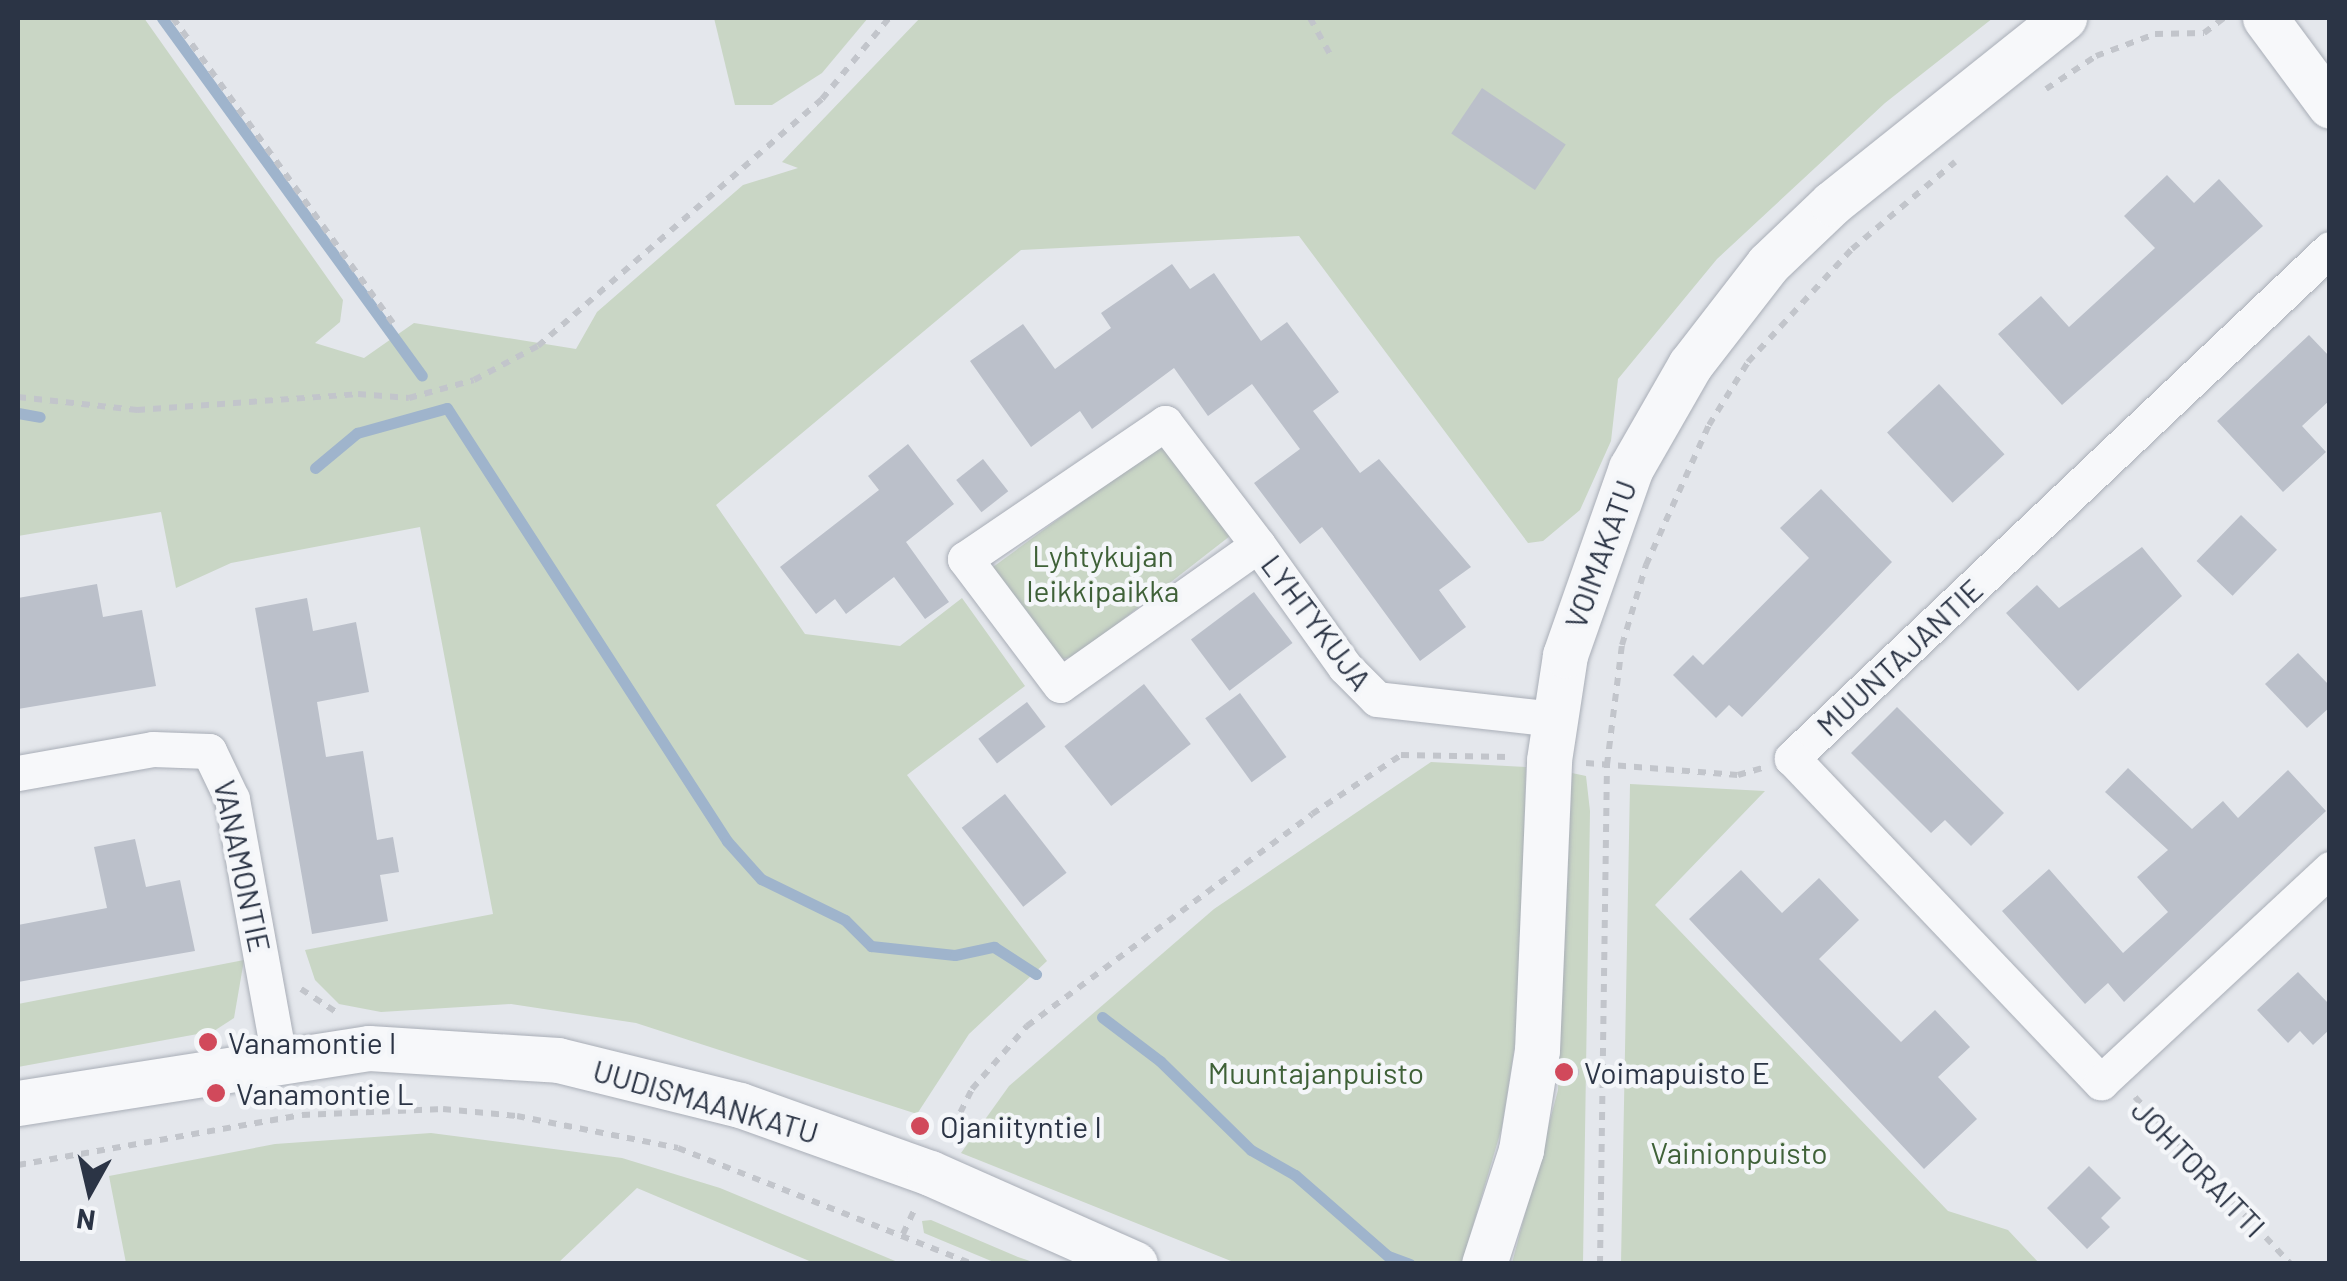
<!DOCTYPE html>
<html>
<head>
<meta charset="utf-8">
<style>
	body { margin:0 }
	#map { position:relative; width:2347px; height:1281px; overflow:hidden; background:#e4e7ec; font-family:Barlow,sans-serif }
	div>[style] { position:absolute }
	.green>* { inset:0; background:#c9d6c5 }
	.stream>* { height:11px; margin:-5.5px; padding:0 5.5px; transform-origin:5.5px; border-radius:5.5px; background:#9fb4cc }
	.building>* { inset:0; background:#bbc0ca; transform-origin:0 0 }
	.path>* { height:6px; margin-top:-3px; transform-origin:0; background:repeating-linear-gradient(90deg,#c2c5cb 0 8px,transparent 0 16px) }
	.roads { filter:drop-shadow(0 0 2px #a9aeb7) drop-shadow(0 0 2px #a9aeb7) }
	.minor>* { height:35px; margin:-17.5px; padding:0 17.5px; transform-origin:17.5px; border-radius:17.5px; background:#f7f8fa }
	.tertiary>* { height:45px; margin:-22.5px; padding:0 22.5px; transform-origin:22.5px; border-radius:22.5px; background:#f7f8fa }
	.dots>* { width:28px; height:28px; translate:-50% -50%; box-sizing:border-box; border:5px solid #f4f6f9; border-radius:50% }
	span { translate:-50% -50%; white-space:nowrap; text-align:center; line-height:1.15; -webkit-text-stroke:9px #f4f6f9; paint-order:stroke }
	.street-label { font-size:30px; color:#2b3445 }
	.park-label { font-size:30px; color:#3f6138 }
	.poi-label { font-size:30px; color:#2b3445 }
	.left { translate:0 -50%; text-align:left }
	.frame { position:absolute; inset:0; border:20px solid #2b3445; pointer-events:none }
	.north { position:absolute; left:40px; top:1141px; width:100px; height:100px; -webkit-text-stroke:8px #f4f6f9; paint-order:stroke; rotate:188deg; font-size:28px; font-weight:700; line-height:40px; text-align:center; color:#2b3445 }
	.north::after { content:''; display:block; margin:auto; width:35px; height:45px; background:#2b3445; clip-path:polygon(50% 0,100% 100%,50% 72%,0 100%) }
</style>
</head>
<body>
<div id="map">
	<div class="green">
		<i style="clip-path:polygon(18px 18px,144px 18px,343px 300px,340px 322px,315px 343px,364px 358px,414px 323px,576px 349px,597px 312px,743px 185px,798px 168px,782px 162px,920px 18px,1993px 18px,1885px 103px,1717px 259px,1618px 379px,1611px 441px,1580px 510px,1543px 541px,1528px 543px,1299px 236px,1021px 250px,716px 505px,805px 634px,900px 646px,962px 598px,1025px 686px,907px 775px,1047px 961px,969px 1034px,917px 1114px,636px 1023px,511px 1004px,381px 1012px,339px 1004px,315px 980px,305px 950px,493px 914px,420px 527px,231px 563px,176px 588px,161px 512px,18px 536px)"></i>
		<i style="clip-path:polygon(714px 18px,868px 18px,822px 73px,772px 105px,735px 105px)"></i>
		<i style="clip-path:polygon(1162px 443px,1230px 536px,1076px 656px,1058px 660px,993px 567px)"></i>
		<i style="clip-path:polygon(1431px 762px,1526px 767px,1519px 1019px,1502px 1127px,1462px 1263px,1236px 1263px,961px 1153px,1009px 1086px,1214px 909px)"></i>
		<i style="clip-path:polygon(1572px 773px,1586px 776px,1590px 811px,1583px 1263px,1512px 1263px,1558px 1090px)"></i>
		<i style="clip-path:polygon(1630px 784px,1765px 791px,1655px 905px,1948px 1211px,2008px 1230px,2039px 1263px,1621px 1263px)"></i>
		<i style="clip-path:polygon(244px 960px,234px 1018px,214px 1031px,18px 1067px,18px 1004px)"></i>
		<i style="clip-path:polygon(431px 1133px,622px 1158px,720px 1188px,900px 1263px,814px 1263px,637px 1188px,558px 1263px,126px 1263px,109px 1176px,275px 1144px)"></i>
		<i style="clip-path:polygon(931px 1220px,1018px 1257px,1036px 1263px,996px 1263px,924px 1233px,922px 1221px)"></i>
	</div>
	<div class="stream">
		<i style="left:162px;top:18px;width:442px;rotate:54deg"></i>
		<i style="left:18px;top:413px;width:22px;rotate:10deg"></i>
		<i style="left:315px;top:468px;width:55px;rotate:-39.8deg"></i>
		<i style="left:357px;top:433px;width:93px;rotate:-15.5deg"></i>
		<i style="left:447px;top:408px;width:516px;rotate:57.11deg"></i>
		<i style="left:727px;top:841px;width:51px;rotate:48.2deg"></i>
		<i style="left:761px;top:879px;width:93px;rotate:26deg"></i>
		<i style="left:845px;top:920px;width:37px;rotate:45deg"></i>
		<i style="left:871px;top:946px;width:84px;rotate:6.1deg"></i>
		<i style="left:955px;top:955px;width:40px;rotate:-12deg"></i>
		<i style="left:994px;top:947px;width:50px;rotate:32.7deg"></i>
		<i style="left:1102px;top:1017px;width:73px;rotate:37.2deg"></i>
		<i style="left:1160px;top:1061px;width:127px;rotate:44.4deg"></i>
		<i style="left:1251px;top:1150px;width:51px;rotate:29.6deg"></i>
		<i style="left:1295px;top:1175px;width:123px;rotate:41.1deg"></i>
		<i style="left:1388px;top:1256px;width:23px;rotate:20deg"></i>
	</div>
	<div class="building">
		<i style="left:1482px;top:88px;width:101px;height:55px;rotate:34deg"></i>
		<i style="clip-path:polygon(2167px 175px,2194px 203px,2219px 179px,2263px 226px,2062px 405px,1998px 334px,2041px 296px,2069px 327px,2155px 248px,2124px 216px)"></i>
		<i style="clip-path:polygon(1172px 264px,1190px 289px,1214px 273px,1261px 341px,1287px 322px,1339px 392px,1313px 411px,1360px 473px,1379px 459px,1471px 567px,1439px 590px,1466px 627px,1420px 661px,1322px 527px,1300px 544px,1254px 483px,1300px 449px,1252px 384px,1208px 416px,1174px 368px,1092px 429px,1080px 411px,1031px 447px,970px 361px,1023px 324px,1055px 369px,1111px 328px,1101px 313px)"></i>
		<i style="clip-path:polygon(2309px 335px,2330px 357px,2330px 400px,2302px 426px,2326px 452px,2283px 492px,2217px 421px)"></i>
		<i style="left:1939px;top:384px;width:96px;height:71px;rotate:47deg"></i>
		<i style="clip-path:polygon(908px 444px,954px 504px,906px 542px,949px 602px,925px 619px,894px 577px,846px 614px,835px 599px,816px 614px,780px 567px,879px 490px,868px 476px)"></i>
		<i style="left:983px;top:459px;width:41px;height:34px;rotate:52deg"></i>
		<i style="clip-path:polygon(1821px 489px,1892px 562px,1742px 717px,1729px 705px,1716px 718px,1673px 675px,1693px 655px,1703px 665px,1809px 558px,1780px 528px)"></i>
		<i style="left:2241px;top:515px;width:50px;height:64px;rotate:44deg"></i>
		<i style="clip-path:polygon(2142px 547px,2182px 596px,2078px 691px,2006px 613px,2037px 585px,2059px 608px)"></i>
		<i style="clip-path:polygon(97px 584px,103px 617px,142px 610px,156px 686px,18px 709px,18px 598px)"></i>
		<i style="left:1254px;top:592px;width:64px;height:79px;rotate:53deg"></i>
		<i style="clip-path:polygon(307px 598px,313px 631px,356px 622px,369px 692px,317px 702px,326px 757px,363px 751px,377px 840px,393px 837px,399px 872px,380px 875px,388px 921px,312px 934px,255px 608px)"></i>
		<i style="clip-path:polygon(2298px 653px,2330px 686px,2330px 707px,2307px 728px,2265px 684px)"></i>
		<i style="left:1144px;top:684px;width:76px;height:101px;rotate:52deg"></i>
		<i style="left:1240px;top:693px;width:79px;height:43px;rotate:54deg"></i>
		<i style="left:1027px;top:702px;width:31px;height:61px;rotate:53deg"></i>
		<i style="clip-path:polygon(1897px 707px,2004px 813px,1971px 846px,1945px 820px,1931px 833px,1851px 753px)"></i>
		<i style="clip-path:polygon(2128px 768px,2192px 829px,2223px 801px,2238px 818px,2288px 770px,2326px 811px,2124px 1002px,2108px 983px,2085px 1004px,2002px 911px,2049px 869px,2123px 953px,2168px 912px,2137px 877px,2168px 850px,2105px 792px)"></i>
		<i style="left:1005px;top:794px;width:100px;height:55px;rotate:52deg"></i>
		<i style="clip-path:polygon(135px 839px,146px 887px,180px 880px,195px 951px,18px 982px,18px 925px,107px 908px,94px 847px)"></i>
		<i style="clip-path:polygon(1741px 870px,1782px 913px,1819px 878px,1859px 920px,1819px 959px,1901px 1042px,1935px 1010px,1970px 1047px,1938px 1077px,1977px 1119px,1924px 1169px,1689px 919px)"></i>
		<i style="clip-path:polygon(2298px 972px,2330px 1005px,2330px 1029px,2313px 1045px,2300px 1031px,2288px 1043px,2257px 1010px)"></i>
		<i style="clip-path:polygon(2089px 1166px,2121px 1198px,2101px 1218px,2110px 1227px,2087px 1249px,2047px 1208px)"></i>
	</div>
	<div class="path">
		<i style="left:173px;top:18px;width:376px;rotate:54.2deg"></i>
		<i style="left:1310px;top:18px;width:43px;rotate:61.1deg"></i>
		<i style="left:2046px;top:89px;width:60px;rotate:-33.4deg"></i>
		<i style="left:2096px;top:56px;width:63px;rotate:-20.4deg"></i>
		<i style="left:2155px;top:34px;width:49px;rotate:-1.2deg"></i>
		<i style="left:2204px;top:33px;width:25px;rotate:-37deg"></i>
		<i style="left:18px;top:397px;width:120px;rotate:6.2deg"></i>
		<i style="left:137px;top:410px;width:222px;rotate:-4.1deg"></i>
		<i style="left:358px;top:394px;width:51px;rotate:4.5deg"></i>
		<i style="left:409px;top:398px;width:67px;rotate:-15.5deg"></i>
		<i style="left:474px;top:380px;width:72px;rotate:-28deg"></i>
		<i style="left:538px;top:346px;width:376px;rotate:-41deg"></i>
		<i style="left:822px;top:99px;width:105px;rotate:-50.4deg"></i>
		<i style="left:1586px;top:763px;width:152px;rotate:4.5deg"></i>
		<i style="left:1738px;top:775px;width:25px;rotate:-16deg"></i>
		<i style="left:301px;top:989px;width:42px;rotate:33.3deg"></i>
		<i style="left:1571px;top:1072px;width:31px;rotate:2deg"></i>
		<i style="left:370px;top:1085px;width:24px;rotate:90deg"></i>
		<i style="left:2135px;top:1097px;width:229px;rotate:47deg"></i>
		<i style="left:946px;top:1141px;width:58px;rotate:-63.4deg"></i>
		<i style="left:972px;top:1089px;width:84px;rotate:-48.9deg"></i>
		<i style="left:1027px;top:1026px;width:355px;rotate:-36.6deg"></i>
		<i style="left:1312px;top:814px;width:107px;rotate:-33.5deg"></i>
		<i style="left:1401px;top:755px;width:108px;rotate:1.1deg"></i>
		<i style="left:18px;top:1165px;width:288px;rotate:-10deg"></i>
		<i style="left:302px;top:1115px;width:141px;rotate:-2.4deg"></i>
		<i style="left:443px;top:1109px;width:74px;rotate:5.4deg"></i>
		<i style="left:517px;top:1116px;width:164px;rotate:11.2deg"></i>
		<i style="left:678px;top:1148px;width:316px;rotate:21.5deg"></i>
		<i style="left:903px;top:1234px;width:26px;rotate:-65deg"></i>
		<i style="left:1600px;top:1264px;width:499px;rotate:-89.2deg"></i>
		<i style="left:1607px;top:765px;width:121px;rotate:-82.9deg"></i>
		<i style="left:1622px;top:645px;width:84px;rotate:-73.3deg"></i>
		<i style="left:1646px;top:565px;width:154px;rotate:-65.8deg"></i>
		<i style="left:1709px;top:425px;width:74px;rotate:-58.2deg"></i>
		<i style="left:1748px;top:362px;width:154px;rotate:-47.4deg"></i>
		<i style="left:1852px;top:249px;width:135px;rotate:-40.2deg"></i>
	</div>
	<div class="roads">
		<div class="minor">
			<i style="left:2330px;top:249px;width:741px;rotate:136.59deg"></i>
			<i style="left:1792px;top:758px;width:448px;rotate:46.4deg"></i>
			<i style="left:2101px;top:1082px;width:313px;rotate:-42.9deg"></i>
			<i style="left:1258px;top:545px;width:242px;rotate:144.7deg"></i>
			<i style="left:1060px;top:685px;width:158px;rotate:-127deg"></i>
			<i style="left:965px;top:559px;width:242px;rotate:-34.2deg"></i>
			<i style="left:1165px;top:423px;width:153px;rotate:52.7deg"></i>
			<i style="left:1258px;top:545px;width:150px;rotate:54.5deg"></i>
			<i style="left:1345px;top:667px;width:45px;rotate:45deg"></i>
			<i style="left:1377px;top:699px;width:178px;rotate:6.4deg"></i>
			<i style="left:18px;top:773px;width:137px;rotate:-10.1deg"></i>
			<i style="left:153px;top:749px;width:56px;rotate:2deg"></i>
			<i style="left:209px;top:751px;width:53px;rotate:64.4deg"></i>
			<i style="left:232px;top:799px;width:263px;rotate:79.7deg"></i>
		</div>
		<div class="tertiary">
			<i style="left:2265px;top:18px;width:109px;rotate:53.5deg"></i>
			<i style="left:18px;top:1103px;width:355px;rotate:-8.9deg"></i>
			<i style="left:369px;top:1048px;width:189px;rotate:3.6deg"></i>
			<i style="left:558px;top:1060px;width:187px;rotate:13.9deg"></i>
			<i style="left:740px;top:1105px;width:202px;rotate:19.7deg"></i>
			<i style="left:930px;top:1173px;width:224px;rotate:23.9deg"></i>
			<i style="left:1484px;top:1264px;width:120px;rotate:-72deg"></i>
			<i style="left:1521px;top:1150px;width:101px;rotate:-80.9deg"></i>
			<i style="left:1537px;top:1050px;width:290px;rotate:-87.6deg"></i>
			<i style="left:1549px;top:760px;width:106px;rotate:-81.3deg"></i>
			<i style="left:1565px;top:655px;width:198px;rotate:-70.6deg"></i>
			<i style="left:1631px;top:468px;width:119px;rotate:-60.2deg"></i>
			<i style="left:1690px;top:365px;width:128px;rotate:-52.3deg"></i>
			<i style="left:1768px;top:264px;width:88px;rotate:-43.6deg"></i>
			<i style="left:1832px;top:203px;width:297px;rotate:-38.6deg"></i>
		</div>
	</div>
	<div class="dots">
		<i style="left:208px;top:1042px;background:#d1495b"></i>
		<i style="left:1564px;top:1072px;background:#d1495b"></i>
		<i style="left:216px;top:1093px;background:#d1495b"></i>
		<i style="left:920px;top:1126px;background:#d1495b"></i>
	</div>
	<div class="street-label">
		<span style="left:1600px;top:554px;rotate:-70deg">VOIMAKATU</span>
		<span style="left:1317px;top:622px;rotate:53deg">LYHTYKUJA</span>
		<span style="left:1899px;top:657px;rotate:-43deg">MUUNTAJANTIE</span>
		<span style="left:243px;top:866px;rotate:78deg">VANAMONTIE</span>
		<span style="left:706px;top:1101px;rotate:16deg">UUDISMAANKATU</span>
		<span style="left:2199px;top:1168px;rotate:46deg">JOHTORAITTI</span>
	</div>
	<div class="park-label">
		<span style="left:1103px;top:572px">Lyhtykujan<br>leikkipaikka</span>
		<span style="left:1316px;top:1072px">Muuntajanpuisto</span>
		<span style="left:1739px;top:1152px">Vainionpuisto</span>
	</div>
	<div class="poi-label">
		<span class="left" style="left:228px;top:1042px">Vanamontie I</span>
		<span class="left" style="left:1584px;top:1072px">Voimapuisto E</span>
		<span class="left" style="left:236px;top:1093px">Vanamontie L</span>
		<span class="left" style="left:940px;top:1126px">Ojaniityntie I</span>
	</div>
	<div class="frame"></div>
	<div class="north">N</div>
</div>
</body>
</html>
